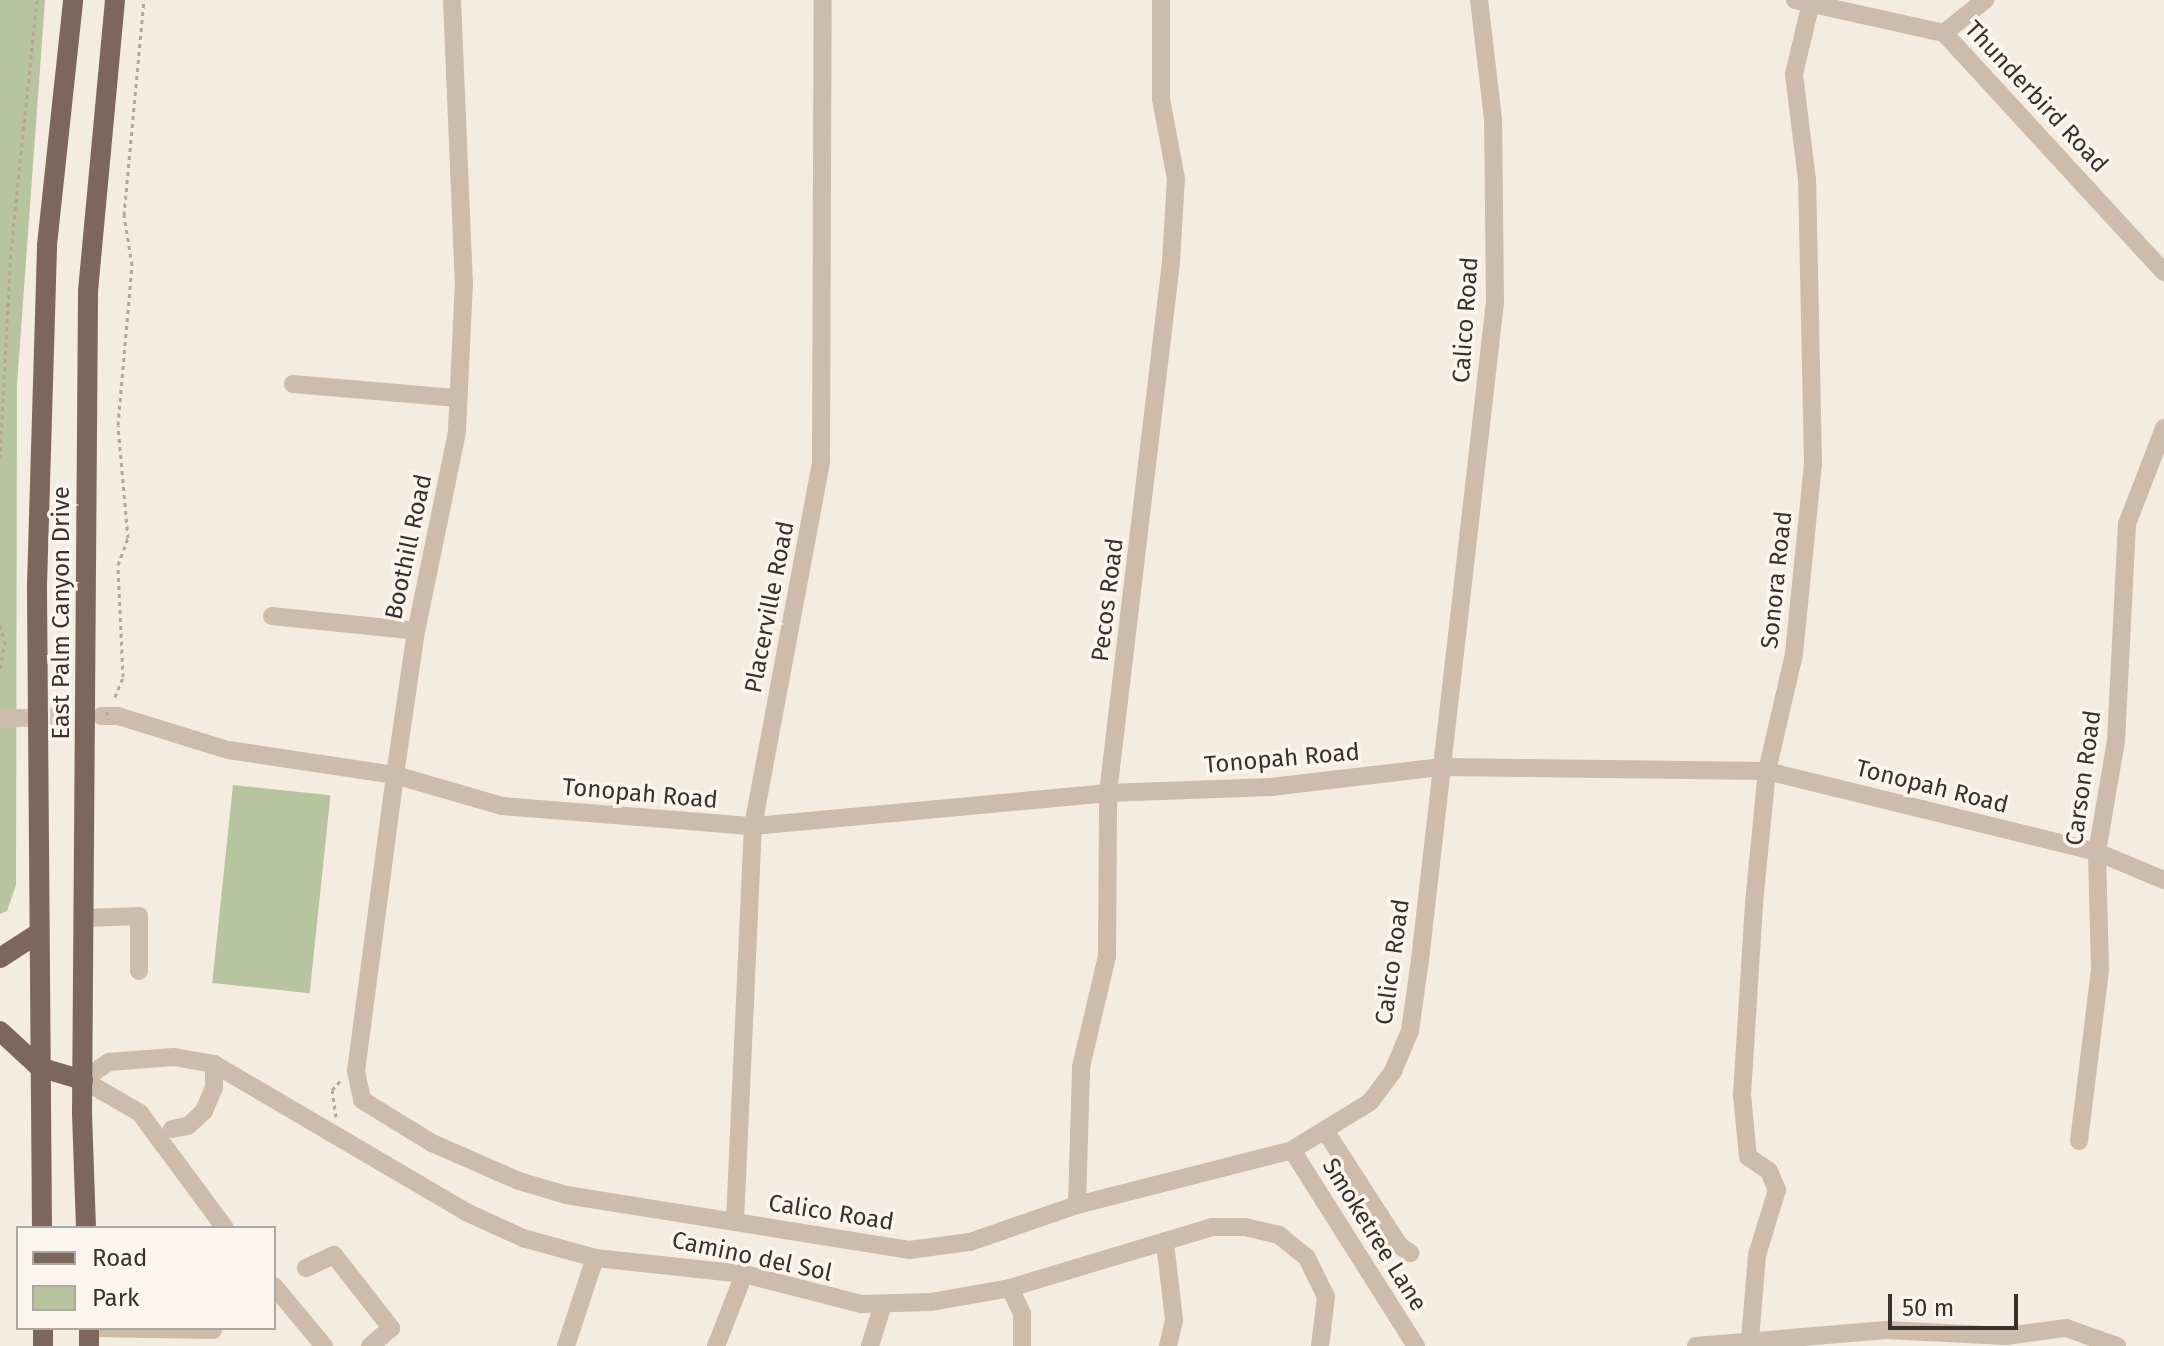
<!DOCTYPE html>
<html>
<head>
<meta charset="utf-8">
<style>
	body { margin:0 }
	#map { position:relative; width:2164px; height:1346px; overflow:hidden; background:#f4ebe1; font-family:"Fira Sans",sans-serif }
	div>[style] { position:absolute }
	.green>* { inset:0; background:#b8c4a0; transform-origin:0 0 }
	.minor-tunnel>* { height:18px; margin-top:-9px; transform-origin:0; background:repeating-linear-gradient(90deg,#cfc6bd 0 18px,transparent 0 27px) }
	.path>* { height:3px; margin-top:-1.5px; transform-origin:0; background:repeating-linear-gradient(90deg,#b9a596 0 4px,transparent 0 8px) }
	.minor>* { height:18px; margin:-9px; padding:0 9px; transform-origin:9px; border-radius:9px; background:#cdbbac }
	.major>* { height:20px; margin:-10px; padding:0 10px; transform-origin:10px; border-radius:10px; background:#7d675c }
	.path-bridge>* { height:3px; margin-top:-1.5px; transform-origin:0; background:repeating-linear-gradient(90deg,#b9a596 0 4px,transparent 0 8px) }
	span { translate:-50% -50%; white-space:nowrap; text-align:center; line-height:1.15; -webkit-text-stroke:7px #fbf5ee; paint-order:stroke }
	.street-label { font-size:24px; color:#3b302b }
	.legend { position:absolute; left:16px; top:1226px; width:260px; height:104px; box-sizing:border-box; background:#fbf5ee; border:2px solid #aea6a0; margin:0; padding:10px 14px; list-style:none; font-size:24px; color:#3b302b }
	.legend li { display:flex; align-items:center; gap:16px; height:40px }
	.legend b { width:40px; border:2px solid #aea6a0 }
	.scale { position:absolute; left:1888px; top:1294px; width:130px; height:36px; box-sizing:border-box; border:4px solid #3b302b; border-top:0; padding-left:10px; font-size:24px; line-height:28px; white-space:nowrap; color:#3b302b; -webkit-text-stroke:6px #fbf5ee; paint-order:stroke }
</style>
</head>
<body>
<div id="map">
	<div class="green">
		<i style="clip-path:polygon(0 0,45px 0,17px 385px,16px 885px,7px 911px,0 914px)"></i>
		<i style="left:233px;top:785px;width:98px;height:199px;rotate:6deg"></i>
	</div>
	<div class="minor-tunnel">
		<i style="left:23px;top:718px;width:74px;rotate:-1.5deg"></i>
	</div>
	<div class="path">
		<i style="left:0;top:458px;width:208px;rotate:-87deg"></i>
		<i style="left:11px;top:250px;width:251px;rotate:-84.1deg"></i>
		<i style="left:0;top:625px;width:17px;rotate:73deg"></i>
		<i style="left:5px;top:641px;width:28px;rotate:100deg"></i>
		<i style="left:115px;top:697px;width:22px;rotate:-68deg"></i>
		<i style="left:123px;top:677px;width:112px;rotate:-92.6deg"></i>
		<i style="left:118px;top:565px;width:29px;rotate:-70deg"></i>
		<i style="left:128px;top:538px;width:113px;rotate:-95.1deg"></i>
		<i style="left:118px;top:425px;width:161px;rotate:-85deg"></i>
		<i style="left:132px;top:265px;width:51px;rotate:-99.1deg"></i>
		<i style="left:124px;top:215px;width:216px;rotate:-84.7deg"></i>
		<i style="left:336px;top:1117px;width:27px;rotate:-98deg"></i>
		<i style="left:332px;top:1090px;width:12px;rotate:-48deg"></i>
	</div>
	<div class="minor">
		<i style="left:452px;top:0;width:282px;rotate:87.6deg"></i>
		<i style="left:464px;top:282px;width:150px;rotate:92.7deg"></i>
		<i style="left:457px;top:432px;width:203px;rotate:101.6deg"></i>
		<i style="left:416px;top:631px;width:146px;rotate:98.3deg"></i>
		<i style="left:395px;top:775px;width:299px;rotate:97.5deg"></i>
		<i style="left:356px;top:1071px;width:30px;rotate:78deg"></i>
		<i style="left:362px;top:1100px;width:82px;rotate:31.6deg"></i>
		<i style="left:432px;top:1143px;width:95px;rotate:23.6deg"></i>
		<i style="left:519px;top:1181px;width:49px;rotate:16.6deg"></i>
		<i style="left:566px;top:1195px;width:347px;rotate:9.1deg"></i>
		<i style="left:909px;top:1250px;width:62px;rotate:-7.5deg"></i>
		<i style="left:970px;top:1242px;width:113px;rotate:-19.1deg"></i>
		<i style="left:1077px;top:1205px;width:222px;rotate:-14.3deg"></i>
		<i style="left:1292px;top:1150px;width:92px;rotate:-31.6deg"></i>
		<i style="left:1370px;top:1102px;width:39px;rotate:-53deg"></i>
		<i style="left:1393px;top:1071px;width:43px;rotate:-67deg"></i>
		<i style="left:1410px;top:1031px;width:72px;rotate:-82deg"></i>
		<i style="left:1420px;top:960px;width:662px;rotate:-83.5deg"></i>
		<i style="left:1495px;top:302px;width:183px;rotate:-90.6deg"></i>
		<i style="left:1493px;top:119px;width:120px;rotate:-96.7deg"></i>
		<i style="left:1795px;top:0;width:153px;rotate:12.5deg"></i>
		<i style="left:1944px;top:33px;width:325px;rotate:47.4deg"></i>
		<i style="left:1944px;top:33px;width:53px;rotate:-38.8deg"></i>
		<i style="left:293px;top:384px;width:165px;rotate:4.9deg"></i>
		<i style="left:272px;top:616px;width:145px;rotate:5.9deg"></i>
		<i style="left:101px;top:716px;width:17px"></i>
		<i style="left:118px;top:716px;width:115px;rotate:17.2deg"></i>
		<i style="left:228px;top:750px;width:169px;rotate:8.5deg"></i>
		<i style="left:395px;top:775px;width:111px;rotate:16.2deg"></i>
		<i style="left:502px;top:806px;width:252px;rotate:4.6deg"></i>
		<i style="left:753px;top:826px;width:357px;rotate:-5.3deg"></i>
		<i style="left:1108px;top:793px;width:163px;rotate:-2.1deg"></i>
		<i style="left:1271px;top:787px;width:170px;rotate:-6.7deg"></i>
		<i style="left:1440px;top:767px;width:327px;rotate:0.7deg"></i>
		<i style="left:1767px;top:771px;width:340px;rotate:13.8deg"></i>
		<i style="left:2097px;top:852px;width:73px;rotate:22.7deg"></i>
		<i style="left:0;top:719px;width:20px;rotate:-3deg"></i>
		<i style="left:86px;top:918px;width:53px;rotate:-2.2deg"></i>
		<i style="left:139px;top:916px;width:55px;rotate:90deg"></i>
		<i style="left:172px;top:1129px;width:16px;rotate:-11deg"></i>
		<i style="left:188px;top:1126px;width:22px;rotate:-43deg"></i>
		<i style="left:204px;top:1111px;width:25px;rotate:-67deg"></i>
		<i style="left:214px;top:1088px;width:24px;rotate:-90deg"></i>
		<i style="left:1326px;top:1132px;width:135px;rotate:57.1deg"></i>
		<i style="left:1399px;top:1245px;width:14px;rotate:36deg"></i>
		<i style="left:2079px;top:1141px;width:173px;rotate:-83deg"></i>
		<i style="left:2100px;top:969px;width:117px;rotate:-91.5deg"></i>
		<i style="left:2097px;top:852px;width:113px;rotate:-80.3deg"></i>
		<i style="left:2116px;top:741px;width:217px;rotate:-87.1deg"></i>
		<i style="left:2127px;top:524px;width:103px;rotate:-68.9deg"></i>
		<i style="left:1292px;top:1150px;width:232px;rotate:57.7deg"></i>
		<i style="left:1077px;top:1205px;width:138px;rotate:-88.3deg"></i>
		<i style="left:1081px;top:1067px;width:114px;rotate:-76.8deg"></i>
		<i style="left:1107px;top:956px;width:163px;rotate:-89.6deg"></i>
		<i style="left:1108px;top:793px;width:535px;rotate:-83.23deg"></i>
		<i style="left:1171px;top:262px;width:83px;rotate:-86.6deg"></i>
		<i style="left:1176px;top:179px;width:81px;rotate:-100.6deg"></i>
		<i style="left:1161px;top:99px;width:99px;rotate:-90deg"></i>
		<i style="left:735px;top:1221px;width:395px;rotate:-87.4deg"></i>
		<i style="left:753px;top:826px;width:371px;rotate:-79.4deg"></i>
		<i style="left:821px;top:461px;width:461px;rotate:-89.8deg"></i>
		<i style="left:225px;top:1228px;width:143px;rotate:-126.5deg"></i>
		<i style="left:140px;top:1113px;width:66px;rotate:-149.9deg"></i>
		<i style="left:83px;top:1080px;width:32px;rotate:-35deg"></i>
		<i style="left:109px;top:1062px;width:65px;rotate:-4.4deg"></i>
		<i style="left:174px;top:1057px;width:41px;rotate:9.9deg"></i>
		<i style="left:214px;top:1064px;width:292px;rotate:30.4deg"></i>
		<i style="left:466px;top:1212px;width:63px;rotate:24.5deg"></i>
		<i style="left:523px;top:1238px;width:75px;rotate:15.5deg"></i>
		<i style="left:595px;top:1258px;width:150px;rotate:6.1deg"></i>
		<i style="left:744px;top:1274px;width:121px;rotate:14.4deg"></i>
		<i style="left:861px;top:1304px;width:70px;rotate:-1.6deg"></i>
		<i style="left:931px;top:1302px;width:80px;rotate:-10deg"></i>
		<i style="left:1010px;top:1288px;width:211px;rotate:-16.8deg"></i>
		<i style="left:1212px;top:1227px;width:33px"></i>
		<i style="left:1245px;top:1227px;width:35px;rotate:13deg"></i>
		<i style="left:1279px;top:1235px;width:36px;rotate:39deg"></i>
		<i style="left:1307px;top:1258px;width:43px;rotate:64deg"></i>
		<i style="left:1326px;top:1297px;width:49px;rotate:97deg"></i>
		<i style="left:1165px;top:1243px;width:78px;rotate:83.3deg"></i>
		<i style="left:1174px;top:1320px;width:27px;rotate:103deg"></i>
		<i style="left:306px;top:1268px;width:31px;rotate:-25deg"></i>
		<i style="left:334px;top:1255px;width:93px;rotate:52deg"></i>
		<i style="left:391px;top:1328px;width:28px;rotate:139deg"></i>
		<i style="left:274px;top:1286px;width:78px;rotate:50.2deg"></i>
		<i style="left:1010px;top:1288px;width:29px;rotate:65deg"></i>
		<i style="left:1022px;top:1314px;width:32px;rotate:90deg"></i>
		<i style="left:89px;top:1328px;width:124px;rotate:0.9deg"></i>
		<i style="left:1750px;top:1339px;width:84px;rotate:-85.2deg"></i>
		<i style="left:1757px;top:1255px;width:68px;rotate:-72.9deg"></i>
		<i style="left:1777px;top:1190px;width:21px;rotate:-113deg"></i>
		<i style="left:1769px;top:1171px;width:25px;rotate:-146deg"></i>
		<i style="left:1748px;top:1157px;width:62px;rotate:-95.5deg"></i>
		<i style="left:1742px;top:1095px;width:192px;rotate:-86.4deg"></i>
		<i style="left:1754px;top:903px;width:133px;rotate:-84.4deg"></i>
		<i style="left:1767px;top:771px;width:120px;rotate:-77deg"></i>
		<i style="left:1794px;top:654px;width:192px;rotate:-84.3deg"></i>
		<i style="left:1813px;top:463px;width:283px;rotate:-91.2deg"></i>
		<i style="left:1807px;top:180px;width:107px;rotate:-97deg"></i>
		<i style="left:1794px;top:74px;width:69px;rotate:-76.6deg"></i>
		<i style="left:566px;top:1346px;width:93px;rotate:-71.8deg"></i>
		<i style="left:716px;top:1346px;width:77px;rotate:-68.7deg"></i>
		<i style="left:870px;top:1346px;width:44px;rotate:-72.8deg"></i>
		<i style="left:1696px;top:1346px;width:191px;rotate:-4.8deg"></i>
		<i style="left:1886px;top:1330px;width:120px;rotate:2.9deg"></i>
		<i style="left:2006px;top:1336px;width:61px;rotate:-7.6deg"></i>
		<i style="left:2066px;top:1328px;width:54px;rotate:19.4deg"></i>
	</div>
	<div class="major">
		<i style="left:0;top:958px;width:44px;rotate:-33deg"></i>
		<i style="left:0;top:1031px;width:53px;rotate:42.7deg"></i>
		<i style="left:39px;top:1067px;width:46px;rotate:16.5deg"></i>
		<i style="left:42px;top:1228px;width:643px;rotate:-90.45deg"></i>
		<i style="left:37px;top:585px;width:340px;rotate:-88.3deg"></i>
		<i style="left:47px;top:245px;width:246px;rotate:-83.9deg"></i>
		<i style="left:86px;top:1228px;width:115px;rotate:-92deg"></i>
		<i style="left:82px;top:1113px;width:822px;rotate:-89.58deg"></i>
		<i style="left:88px;top:291px;width:292px;rotate:-84.7deg"></i>
		<i style="left:43px;top:1328px;width:18px;rotate:90deg"></i>
		<i style="left:89px;top:1328px;width:18px;rotate:90deg"></i>
	</div>
	<div class="path-bridge">
		<i style="left:107px;top:711px;width:9px;rotate:84deg"></i>
	</div>
	<div class="street-label">
		<span style="left:2036px;top:97px;rotate:47deg">Thunderbird Road</span>
		<span style="left:1466px;top:320px;rotate:-86deg">Calico Road</span>
		<span style="left:409px;top:547px;rotate:-78deg">Boothill Road</span>
		<span style="left:1777px;top:580px;rotate:-84deg">Sonora Road</span>
		<span style="left:1108px;top:600px;rotate:-83deg">Pecos Road</span>
		<span style="left:770px;top:607px;rotate:-79deg">Placerville Road</span>
		<span style="left:62px;top:613px;rotate:-90deg">East Palm Canyon Drive</span>
		<span style="left:1282px;top:759px;rotate:-5deg">Tonopah Road</span>
		<span style="left:2084px;top:778px;rotate:-82deg">Carson Road</span>
		<span style="left:1932px;top:787px;rotate:14deg">Tonopah Road</span>
		<span style="left:640px;top:794px;rotate:5deg">Tonopah Road</span>
		<span style="left:1393px;top:962px;rotate:-82deg">Calico Road</span>
		<span style="left:831px;top:1213px;rotate:9deg">Calico Road</span>
		<span style="left:1374px;top:1235px;rotate:58deg">Smoketree Lane</span>
		<span style="left:752px;top:1257px;rotate:12deg">Camino del Sol</span>
	</div>
	<ul class="legend">
	<li><b style="height:10px;background:#7d675c"></b>Road</li>
	<li><b style="height:22px;background:#b8c4a0"></b>Park</li>
	</ul>
	<div class="scale">50 m</div>
</div>
</body>
</html>
